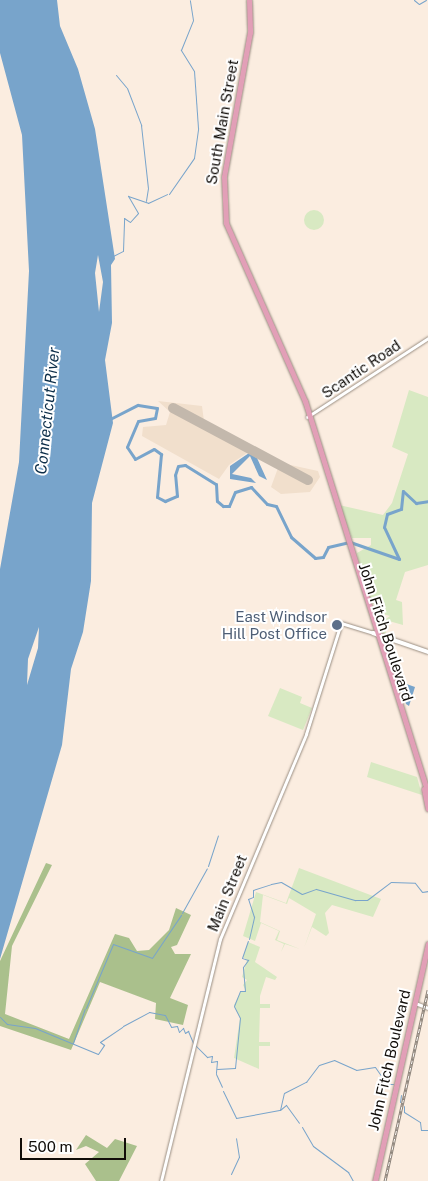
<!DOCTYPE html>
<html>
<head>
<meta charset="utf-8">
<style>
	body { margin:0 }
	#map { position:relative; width:428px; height:1181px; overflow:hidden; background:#fbede0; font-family:"Public Sans",sans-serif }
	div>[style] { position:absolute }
	.built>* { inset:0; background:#f1dfcc }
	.green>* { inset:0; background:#d8e9c2 }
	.round { border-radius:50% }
	.forest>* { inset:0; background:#aac08c }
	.water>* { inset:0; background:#78a4cb }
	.stream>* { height:1px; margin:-0.5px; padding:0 0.5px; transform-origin:0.5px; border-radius:0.5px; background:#78a4cb }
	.river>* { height:3px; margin:-1.5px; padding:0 1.5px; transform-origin:1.5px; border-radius:1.5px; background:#78a4cb }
	.runway>* { height:10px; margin:-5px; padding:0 5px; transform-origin:5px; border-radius:5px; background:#c3b8ac }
	.roads { filter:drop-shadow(0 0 1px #9b8f83) drop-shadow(0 0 1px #9b8f83) }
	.tertiary>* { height:3px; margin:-1.5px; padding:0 1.5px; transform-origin:1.5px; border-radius:1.5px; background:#fff }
	.secondary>* { height:4px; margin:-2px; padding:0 2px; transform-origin:2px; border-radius:2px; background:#fff }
	.trunk>* { height:5px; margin:-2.5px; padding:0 2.5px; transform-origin:2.5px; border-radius:2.5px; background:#e29fb7 }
	.rail>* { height:3px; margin-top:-1.5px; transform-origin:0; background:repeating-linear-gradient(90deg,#fff 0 4px,#8b8279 0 8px); box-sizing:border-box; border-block:1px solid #8b8279 }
	.dots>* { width:14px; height:14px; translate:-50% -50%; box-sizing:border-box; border:2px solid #fff; border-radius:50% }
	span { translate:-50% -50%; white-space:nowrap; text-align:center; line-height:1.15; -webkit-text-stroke:4px #fff; paint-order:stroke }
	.street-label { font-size:15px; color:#110d09 }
	.service-label { font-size:15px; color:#4e5e75 }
	.right { translate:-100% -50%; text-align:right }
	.water-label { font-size:16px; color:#0b2d48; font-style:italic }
	.scale { position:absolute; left:20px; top:1138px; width:106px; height:22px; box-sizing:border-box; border:2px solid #110d09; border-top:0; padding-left:6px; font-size:15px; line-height:18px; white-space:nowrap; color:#110d09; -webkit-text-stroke:4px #fff; paint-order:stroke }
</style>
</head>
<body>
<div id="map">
	<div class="built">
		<i style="clip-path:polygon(158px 401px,202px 406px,204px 421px,286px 464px,318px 471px,320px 477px,310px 492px,281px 494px,271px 487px,278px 468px,250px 451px,229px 465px,219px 479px,142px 436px,143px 427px,166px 425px,170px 412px)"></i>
	</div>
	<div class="green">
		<i class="round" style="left:304px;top:210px;width:20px;height:20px"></i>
		<i style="clip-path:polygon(409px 390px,428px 397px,428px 565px,405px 572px,396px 600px,402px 602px,403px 625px,389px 621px,385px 635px,377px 625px,390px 616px,380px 613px,365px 592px,357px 553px,371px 545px,371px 538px,352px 538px,339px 505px,383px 515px,392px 503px,408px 454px,392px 447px)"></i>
		<i style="clip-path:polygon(280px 688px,302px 697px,300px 703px,312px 708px,303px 730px,268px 716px)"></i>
		<i style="clip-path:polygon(371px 762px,417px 777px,422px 795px,367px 777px)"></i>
		<i style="clip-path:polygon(299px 868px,381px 899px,373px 917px,332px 905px,325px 913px,329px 933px,326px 936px,312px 927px,304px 948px,316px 914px,289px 898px,287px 904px,263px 895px,260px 922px,280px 931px,277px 940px,300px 949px,285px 944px,281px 952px,284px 944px,275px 940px,279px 931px,261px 923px,255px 941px,243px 936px,256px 892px,286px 903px)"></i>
		<i style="clip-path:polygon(248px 942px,260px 947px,255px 962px,277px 977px,275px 980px,266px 977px,260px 996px,260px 1004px,270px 1004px,270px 1008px,260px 1008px,259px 1042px,270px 1042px,270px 1046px,259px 1046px,259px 1069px,234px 1058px,240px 1018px,234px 1005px,241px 991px,246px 991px,243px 985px,247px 980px,242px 977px,247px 960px,243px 957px)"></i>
	</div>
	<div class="forest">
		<i style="clip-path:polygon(46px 863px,52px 865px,12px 946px,5px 1014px,69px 1039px,115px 934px,129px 938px,137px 951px,149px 950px,169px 930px,176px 908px,191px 915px,177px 945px,171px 947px,175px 954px,191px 954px,170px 998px,188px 1005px,183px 1025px,155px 1019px,156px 1003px,100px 982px,71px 1050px,0 1026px,0 961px)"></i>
		<i style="clip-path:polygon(86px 1135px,107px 1148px,115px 1139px,137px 1146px,119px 1181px,96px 1181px,85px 1164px,99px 1152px,86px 1146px,76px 1150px)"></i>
	</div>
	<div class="water">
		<i style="clip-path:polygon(evenodd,0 0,57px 0,60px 26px,78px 69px,95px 129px,115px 259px,111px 265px,112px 323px,105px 360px,113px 423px,92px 503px,91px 581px,83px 632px,71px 669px,62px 745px,0 959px,0 569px,19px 462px,29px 271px,22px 135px,0 53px,0 0,98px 255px,103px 282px,99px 312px,95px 273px,98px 255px,0 0,39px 627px,38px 648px,27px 685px,28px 659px,39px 627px)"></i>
		<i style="clip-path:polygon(249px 453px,257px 458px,267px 480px,259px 476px,250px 456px,232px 474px,251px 478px,256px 483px,230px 479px,230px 466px)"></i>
		<i style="clip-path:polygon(398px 681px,415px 687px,409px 706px,406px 704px)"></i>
	</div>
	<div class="stream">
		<i style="left:414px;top:0;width:6px;rotate:39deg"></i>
		<i style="left:419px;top:4px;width:8px;rotate:-30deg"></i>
		<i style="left:116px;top:75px;width:16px;rotate:50deg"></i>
		<i style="left:127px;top:88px;width:40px;rotate:69deg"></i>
		<i style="left:141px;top:125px;width:63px;rotate:83.7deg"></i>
		<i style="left:148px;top:188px;width:13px;rotate:99deg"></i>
		<i style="left:169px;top:194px;width:44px;rotate:-55.2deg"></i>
		<i style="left:194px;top:158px;width:30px;rotate:-82deg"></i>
		<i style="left:198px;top:128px;width:57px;rotate:-94deg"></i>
		<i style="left:194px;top:71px;width:25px;rotate:-122deg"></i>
		<i style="left:181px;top:50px;width:32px;rotate:-68deg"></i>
		<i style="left:193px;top:20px;width:20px;rotate:-99deg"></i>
		<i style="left:111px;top:257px;width:13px;rotate:-27deg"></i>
		<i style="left:123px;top:251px;width:33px;rotate:-88deg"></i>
		<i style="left:124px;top:218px;width:7px;rotate:34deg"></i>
		<i style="left:130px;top:222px;width:12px;rotate:-48deg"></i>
		<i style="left:138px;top:213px;width:20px;rotate:-120deg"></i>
		<i style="left:128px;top:196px;width:21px;rotate:19deg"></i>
		<i style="left:148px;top:203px;width:21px;rotate:-25deg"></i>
		<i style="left:208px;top:866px;width:32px;rotate:-72deg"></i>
		<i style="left:182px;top:913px;width:51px;rotate:-60.9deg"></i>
		<i style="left:249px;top:939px;width:23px;rotate:-77deg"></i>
		<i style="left:254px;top:917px;width:19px;rotate:-108deg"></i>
		<i style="left:248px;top:899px;width:5px;rotate:-22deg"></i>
		<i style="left:253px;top:897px;width:7px;rotate:-90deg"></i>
		<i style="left:253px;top:890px;width:19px;rotate:-18deg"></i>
		<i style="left:271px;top:884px;width:10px;rotate:-11deg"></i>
		<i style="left:281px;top:882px;width:24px;rotate:30deg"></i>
		<i style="left:302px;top:894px;width:15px;rotate:-20deg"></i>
		<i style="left:316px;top:889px;width:41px;rotate:15.8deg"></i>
		<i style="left:355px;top:900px;width:12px"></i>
		<i style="left:367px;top:900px;width:30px;rotate:-37deg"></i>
		<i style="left:391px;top:882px;width:24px;rotate:2deg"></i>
		<i style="left:415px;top:883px;width:11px;rotate:52deg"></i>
		<i style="left:422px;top:892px;width:6px;rotate:-9deg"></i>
		<i style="left:86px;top:1008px;width:69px;rotate:-67.1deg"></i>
		<i style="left:113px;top:944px;width:41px;rotate:19.7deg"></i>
		<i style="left:152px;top:958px;width:52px;rotate:-56deg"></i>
		<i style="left:0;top:1017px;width:10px;rotate:45deg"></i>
		<i style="left:7px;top:1024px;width:28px;rotate:8deg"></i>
		<i style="left:35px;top:1028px;width:68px;rotate:22.4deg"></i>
		<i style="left:98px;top:1054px;width:11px;rotate:-56deg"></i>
		<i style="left:104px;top:1045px;width:5px;rotate:-143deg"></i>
		<i style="left:100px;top:1042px;width:27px;rotate:-34deg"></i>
		<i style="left:123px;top:1026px;width:30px;rotate:-28deg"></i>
		<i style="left:149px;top:1012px;width:16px;rotate:11deg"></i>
		<i style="left:165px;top:1015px;width:13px;rotate:63deg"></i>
		<i style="left:171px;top:1027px;width:6px;rotate:-9deg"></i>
		<i style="left:177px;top:1026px;width:6px;rotate:72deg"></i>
		<i style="left:179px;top:1032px;width:6px;rotate:-45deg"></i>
		<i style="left:183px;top:1028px;width:5px;rotate:68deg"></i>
		<i style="left:185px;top:1033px;width:4px;rotate:-34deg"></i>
		<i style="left:188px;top:1031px;width:13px;rotate:67deg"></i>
		<i style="left:193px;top:1043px;width:20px;rotate:45deg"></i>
		<i style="left:207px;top:1057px;width:5px;rotate:-11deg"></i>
		<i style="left:212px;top:1056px;width:6px;rotate:99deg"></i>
		<i style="left:211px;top:1062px;width:6px;rotate:-9deg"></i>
		<i style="left:217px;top:1061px;width:12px;rotate:95deg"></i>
		<i style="left:73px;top:1043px;width:36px;rotate:-71deg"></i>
		<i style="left:217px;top:1069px;width:18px;rotate:-3deg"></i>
		<i style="left:235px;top:1068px;width:50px;rotate:-84.3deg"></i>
		<i style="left:240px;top:1018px;width:13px;rotate:-117deg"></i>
		<i style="left:234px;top:1006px;width:16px;rotate:-68deg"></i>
		<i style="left:240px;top:991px;width:5px"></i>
		<i style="left:245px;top:991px;width:24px;rotate:-95deg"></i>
		<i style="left:243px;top:967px;width:9px;rotate:-54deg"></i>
		<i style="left:248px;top:960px;width:6px;rotate:-162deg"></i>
		<i style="left:242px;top:958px;width:18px;rotate:-71deg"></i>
		<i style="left:216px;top:1074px;width:14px;rotate:65deg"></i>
		<i style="left:223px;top:1091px;width:30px;rotate:64deg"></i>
		<i style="left:236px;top:1118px;width:44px;rotate:-10.5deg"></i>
		<i style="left:400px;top:1102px;width:7px;rotate:-82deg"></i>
		<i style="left:404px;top:1106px;width:6px;rotate:90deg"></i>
		<i style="left:404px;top:1112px;width:19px;rotate:32deg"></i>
		<i style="left:420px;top:1122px;width:8px;rotate:83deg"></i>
		<i style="left:421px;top:1130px;width:7px"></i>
		<i style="left:280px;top:1110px;width:17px;rotate:-77deg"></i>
		<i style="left:284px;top:1093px;width:25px;rotate:-27deg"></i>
		<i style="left:306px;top:1082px;width:21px;rotate:-53deg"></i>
		<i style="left:319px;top:1065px;width:16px;rotate:-18deg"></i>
		<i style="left:334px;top:1060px;width:24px;rotate:24deg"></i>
		<i style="left:356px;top:1070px;width:19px;rotate:-9deg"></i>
		<i style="left:375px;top:1067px;width:21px;rotate:55deg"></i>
		<i style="left:387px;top:1084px;width:6px"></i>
		<i style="left:280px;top:1110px;width:8px;rotate:-40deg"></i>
		<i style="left:286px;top:1105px;width:22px;rotate:54deg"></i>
		<i style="left:302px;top:1127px;width:22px;rotate:60deg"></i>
		<i style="left:313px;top:1146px;width:44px;rotate:36.6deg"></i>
		<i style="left:348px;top:1172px;width:10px;rotate:61deg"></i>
		<i style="left:231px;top:1174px;width:19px;rotate:-65deg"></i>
		<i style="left:239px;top:1157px;width:19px;rotate:-99deg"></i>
	</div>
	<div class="river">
		<i style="left:110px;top:419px;width:31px;rotate:-27deg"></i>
		<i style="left:138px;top:405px;width:19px;rotate:9deg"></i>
		<i style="left:157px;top:408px;width:10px;rotate:101deg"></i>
		<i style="left:155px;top:418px;width:17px;rotate:170deg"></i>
		<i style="left:138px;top:421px;width:28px;rotate:113deg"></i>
		<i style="left:127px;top:447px;width:14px;rotate:56deg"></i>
		<i style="left:135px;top:459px;width:21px;rotate:-28deg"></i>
		<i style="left:154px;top:449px;width:9px;rotate:36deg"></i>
		<i style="left:161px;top:454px;width:43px;rotate:95.3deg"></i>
		<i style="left:157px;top:497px;width:9px;rotate:27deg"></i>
		<i style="left:165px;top:501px;width:13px;rotate:-23deg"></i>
		<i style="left:177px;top:496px;width:21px;rotate:-95deg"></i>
		<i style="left:175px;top:475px;width:9px;rotate:-72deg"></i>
		<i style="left:178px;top:466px;width:7px;rotate:-8deg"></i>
		<i style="left:185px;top:465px;width:36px;rotate:32deg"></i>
		<i style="left:216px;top:484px;width:17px;rotate:87deg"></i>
		<i style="left:217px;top:501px;width:8px;rotate:40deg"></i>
		<i style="left:223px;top:506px;width:6px"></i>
		<i style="left:229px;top:506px;width:15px;rotate:-67deg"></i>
		<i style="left:235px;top:492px;width:17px;rotate:-17deg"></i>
		<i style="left:251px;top:487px;width:23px;rotate:47deg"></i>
		<i style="left:267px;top:504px;width:9px;rotate:13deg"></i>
		<i style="left:276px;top:506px;width:34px;rotate:64deg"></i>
		<i style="left:291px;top:537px;width:32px;rotate:41deg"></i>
		<i style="left:315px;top:558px;width:8px;rotate:-7deg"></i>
		<i style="left:323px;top:557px;width:11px;rotate:-63deg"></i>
		<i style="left:328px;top:547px;width:23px;rotate:-13deg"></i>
		<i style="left:350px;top:542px;width:52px;rotate:19.1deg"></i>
		<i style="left:399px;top:559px;width:35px;rotate:-115deg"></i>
		<i style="left:384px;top:527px;width:13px;rotate:-77deg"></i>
		<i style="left:387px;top:514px;width:15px;rotate:-20deg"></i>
		<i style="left:401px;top:509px;width:18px;rotate:-84deg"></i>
		<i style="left:403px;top:491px;width:18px;rotate:43deg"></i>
		<i style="left:416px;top:503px;width:12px;rotate:-9deg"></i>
	</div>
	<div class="runway">
		<i style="left:173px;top:408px;width:153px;rotate:28.1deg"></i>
	</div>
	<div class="roads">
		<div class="tertiary">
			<i style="left:307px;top:417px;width:145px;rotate:-33.1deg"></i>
			<i style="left:415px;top:1003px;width:14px;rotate:21deg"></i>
			<i style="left:161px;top:1181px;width:249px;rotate:-76.3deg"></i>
			<i style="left:220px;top:939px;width:222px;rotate:-67.2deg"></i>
			<i style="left:306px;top:734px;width:116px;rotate:-72.5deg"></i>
			<i style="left:341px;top:623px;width:34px;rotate:17deg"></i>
		</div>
		<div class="secondary">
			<i style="left:373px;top:633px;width:58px;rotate:19.1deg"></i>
		</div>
		<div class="trunk">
			<i style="left:249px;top:0;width:32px;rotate:88deg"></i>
			<i style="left:250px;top:32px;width:147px;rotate:100.2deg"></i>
			<i style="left:224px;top:177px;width:46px;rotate:87.5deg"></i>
			<i style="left:226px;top:223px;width:195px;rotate:66.1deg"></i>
			<i style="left:305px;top:401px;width:411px;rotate:72.6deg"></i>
			<i style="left:424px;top:789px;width:20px;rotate:79deg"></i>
			<i style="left:375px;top:1181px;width:243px;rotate:-77.4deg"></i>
		</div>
	</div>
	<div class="rail">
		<i style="left:385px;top:1181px;width:196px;rotate:-77.3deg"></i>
	</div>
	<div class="dots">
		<i style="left:337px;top:625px;background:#5c6f8a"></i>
	</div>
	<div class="street-label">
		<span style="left:222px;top:122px;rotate:-80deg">South Main Street</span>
		<span style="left:361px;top:369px;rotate:-34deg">Scantic Road</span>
		<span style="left:386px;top:632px;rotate:72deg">John Fitch Boulevard</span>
		<span style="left:227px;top:893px;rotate:-68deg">Main Street</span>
		<span style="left:389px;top:1060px;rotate:-77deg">John Fitch Boulevard</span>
	</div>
	<div class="service-label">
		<span class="right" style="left:327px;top:625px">East Windsor<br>Hill Post Office</span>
	</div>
	<div class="water-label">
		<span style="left:48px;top:411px;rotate:-84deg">Connecticut River</span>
	</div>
	<div class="scale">500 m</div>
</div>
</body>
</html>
